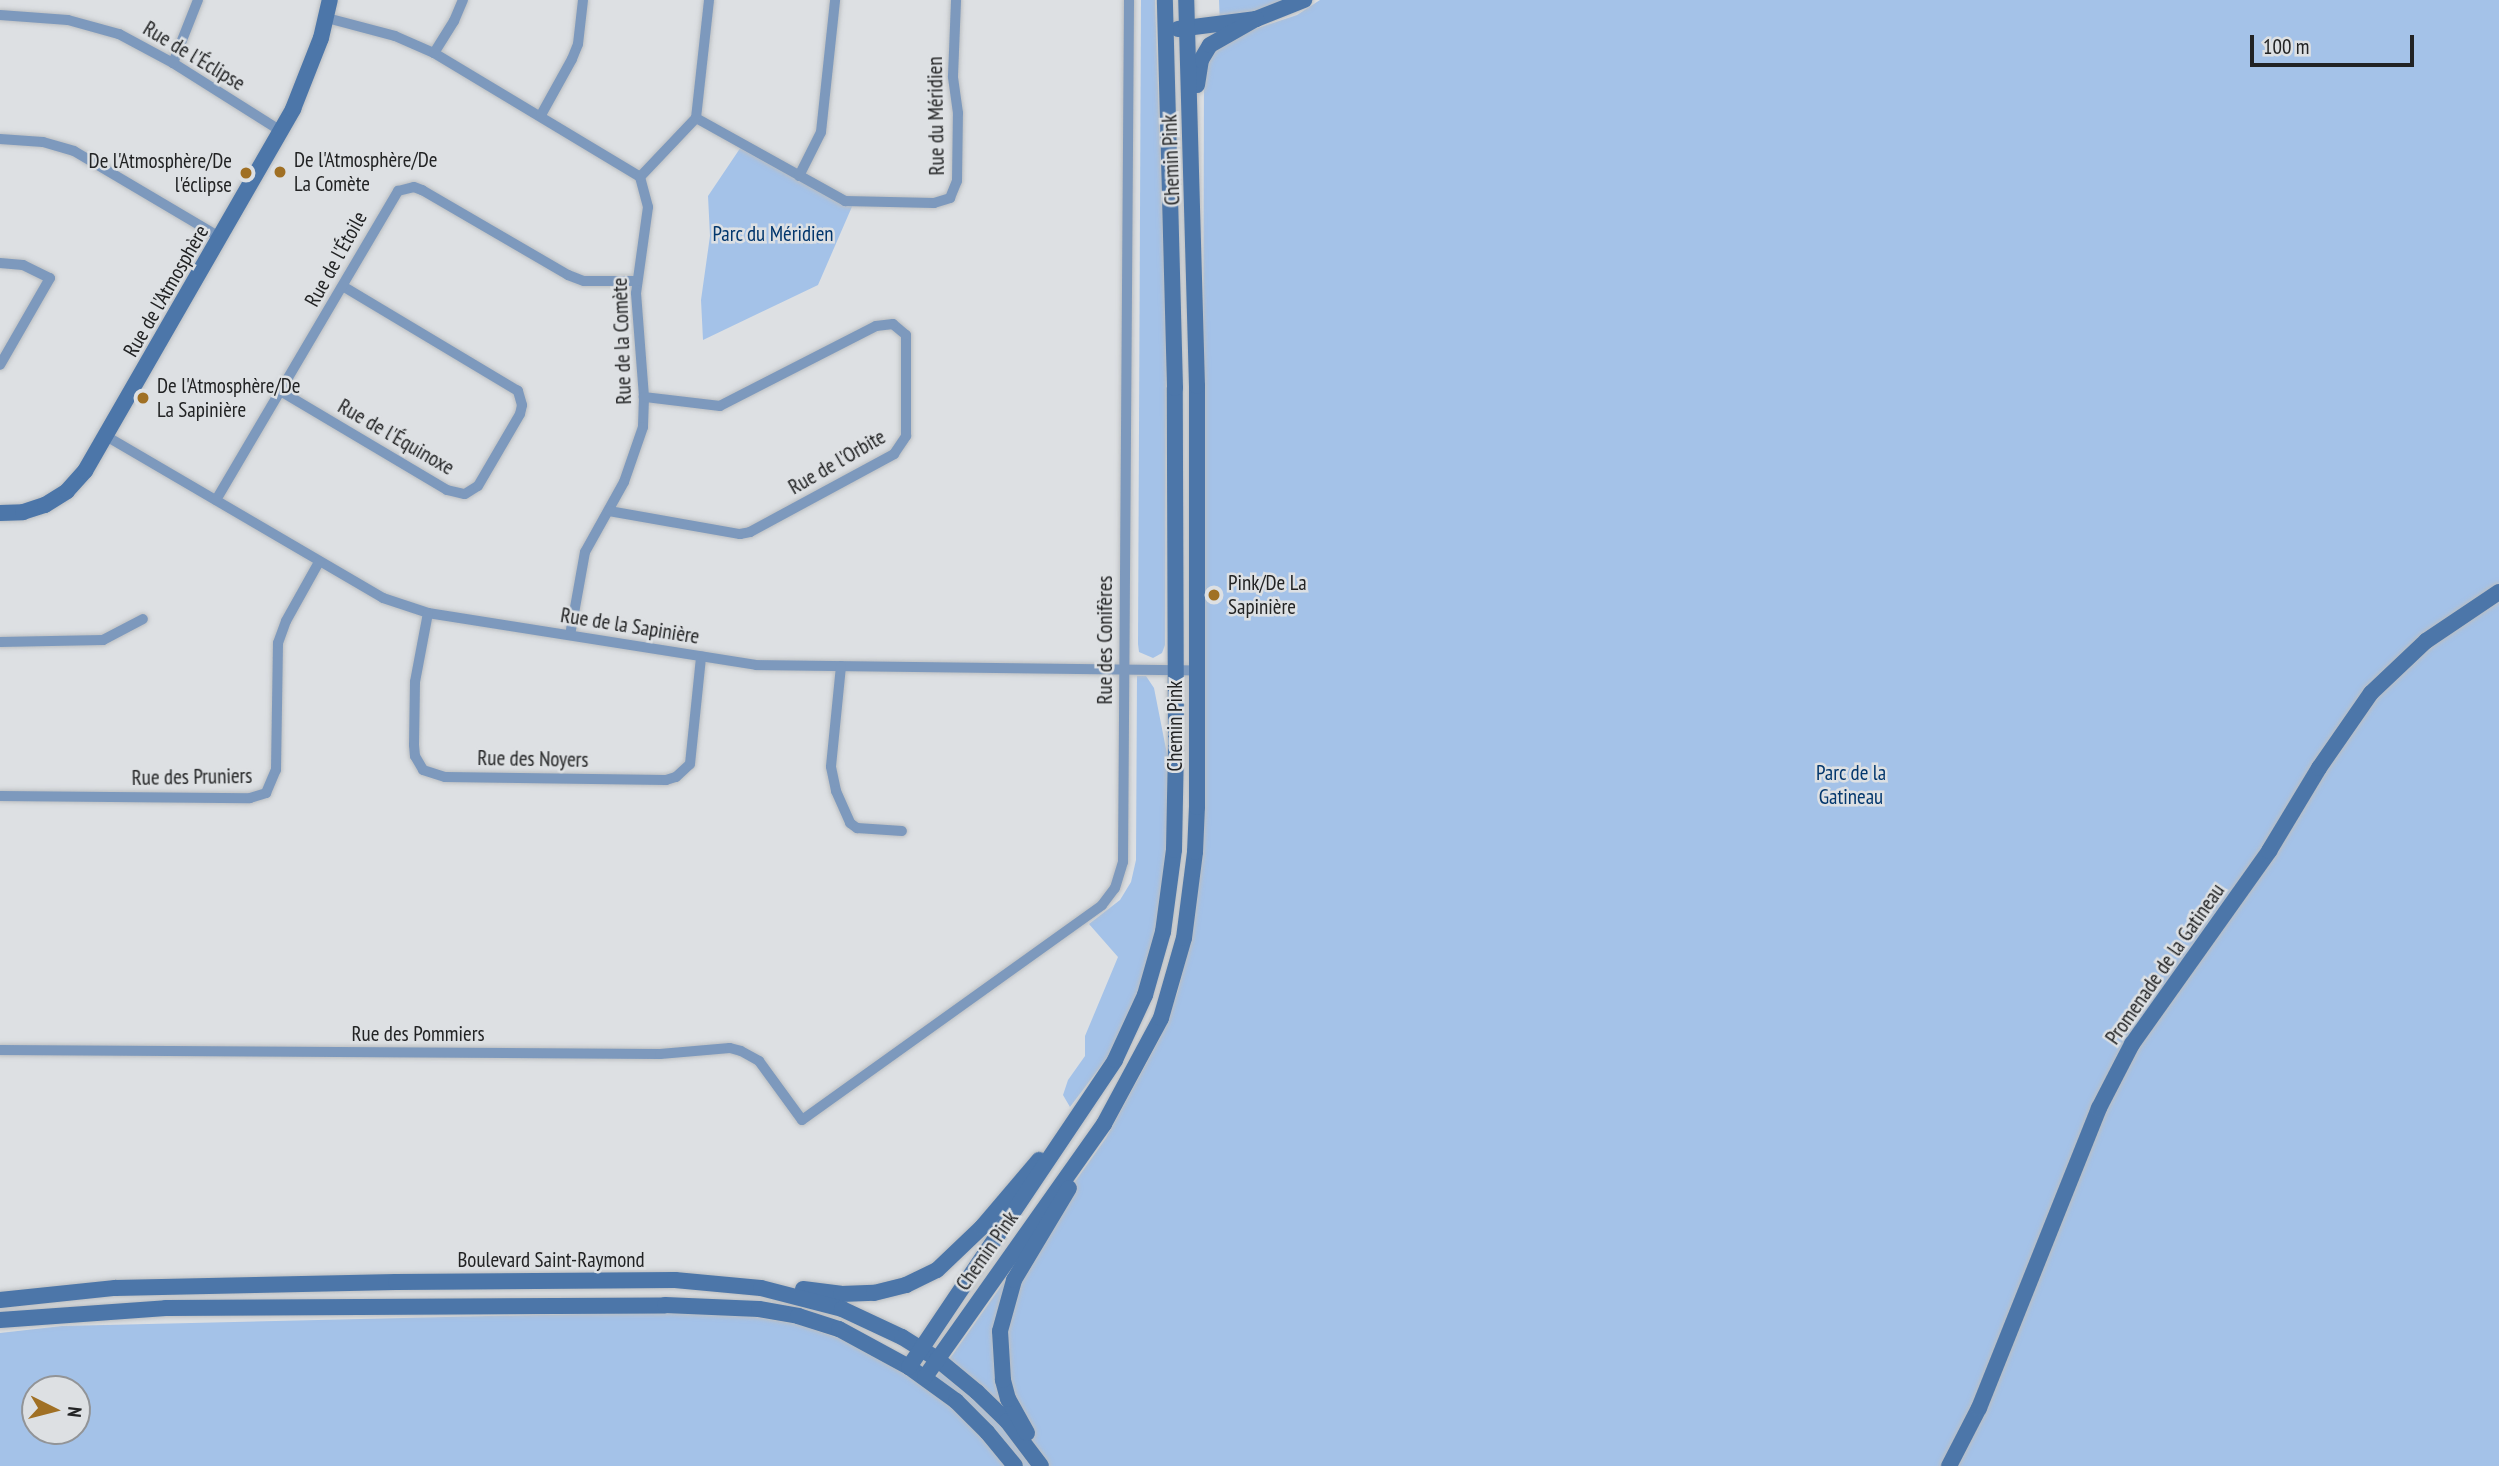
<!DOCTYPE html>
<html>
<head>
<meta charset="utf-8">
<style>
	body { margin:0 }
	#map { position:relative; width:2499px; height:1466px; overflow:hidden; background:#dde0e3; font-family:"PT Sans Narrow",sans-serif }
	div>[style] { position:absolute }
	.green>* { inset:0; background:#a4c2e8 }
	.roads { filter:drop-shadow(0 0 2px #bbbec1) drop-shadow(0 0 2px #bbbec1) }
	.street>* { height:10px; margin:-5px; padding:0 5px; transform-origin:5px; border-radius:5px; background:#7d99bd }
	.secondary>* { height:16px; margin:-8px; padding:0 8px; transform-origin:8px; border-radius:8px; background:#4c76a9 }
	.dots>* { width:19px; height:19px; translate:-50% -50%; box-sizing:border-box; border:4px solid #dde0e3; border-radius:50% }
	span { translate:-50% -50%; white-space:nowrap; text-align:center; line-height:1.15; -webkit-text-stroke:5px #dde0e3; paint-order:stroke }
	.street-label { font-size:21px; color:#222324 }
	.poi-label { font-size:21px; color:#222324 }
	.left { translate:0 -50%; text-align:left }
	.right { translate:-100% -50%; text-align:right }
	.park-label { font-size:21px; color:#03376d }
	.north { position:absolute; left:21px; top:1375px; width:70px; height:70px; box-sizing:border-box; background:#dde0e3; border:2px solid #929497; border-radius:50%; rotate:96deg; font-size:19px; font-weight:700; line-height:28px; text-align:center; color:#222324 }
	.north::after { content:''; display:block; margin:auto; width:24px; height:32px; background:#a07024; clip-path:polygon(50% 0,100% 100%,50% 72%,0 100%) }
	.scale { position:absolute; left:2250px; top:35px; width:164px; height:32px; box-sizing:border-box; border:4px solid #222324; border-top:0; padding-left:9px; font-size:21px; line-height:24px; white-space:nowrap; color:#222324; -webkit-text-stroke:5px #dde0e3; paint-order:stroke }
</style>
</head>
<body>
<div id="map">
	<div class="green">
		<i style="clip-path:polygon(1141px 0,1155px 0,1166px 327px,1165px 645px,1162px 653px,1153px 658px,1139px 652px,1138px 644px)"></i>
		<i style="clip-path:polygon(1219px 0,1303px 0,1220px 26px)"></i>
		<i style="clip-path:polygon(evenodd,1320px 0,2499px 0,2499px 1466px,0 1466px,0 1333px,62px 1326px,664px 1312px,742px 1315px,797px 1324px,847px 1341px,929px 1388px,1106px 1138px,1160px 1038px,1178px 991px,1187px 954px,1202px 805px,1204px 79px,1208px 62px,1217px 49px,1237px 35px,1297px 15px,1320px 0,35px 1389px,77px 1389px,77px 1431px,35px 1431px,35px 1389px)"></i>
		<i style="clip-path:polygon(743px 144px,854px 202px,818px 285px,703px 340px,701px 300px,710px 236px,708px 196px)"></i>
		<i style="clip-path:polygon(1137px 676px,1146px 676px,1154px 688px,1167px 754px,1167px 845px,1161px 912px,1144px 979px,1122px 1029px,1107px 1058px,1070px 1107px,1063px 1095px,1068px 1080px,1085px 1056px,1085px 1036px,1118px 957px,1089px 924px,1120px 900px,1131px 882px,1136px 860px)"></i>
	</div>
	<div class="roads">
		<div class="street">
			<i style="left:0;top:15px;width:68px;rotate:4.2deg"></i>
			<i style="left:68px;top:20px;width:53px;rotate:15.4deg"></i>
			<i style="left:119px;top:34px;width:61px;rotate:28.2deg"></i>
			<i style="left:173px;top:63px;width:128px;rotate:32.2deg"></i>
			<i style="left:327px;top:18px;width:70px;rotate:14.8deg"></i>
			<i style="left:395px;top:36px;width:43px;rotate:23.6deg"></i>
			<i style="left:434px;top:53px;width:240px;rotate:31deg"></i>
			<i style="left:640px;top:177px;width:31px;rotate:75deg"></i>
			<i style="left:648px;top:207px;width:87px;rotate:97.9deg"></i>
			<i style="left:636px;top:293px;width:104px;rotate:85.6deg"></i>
			<i style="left:644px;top:397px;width:30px;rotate:92deg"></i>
			<i style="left:643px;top:427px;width:58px;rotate:109.1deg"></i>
			<i style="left:624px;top:482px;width:80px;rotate:119.1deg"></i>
			<i style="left:585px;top:552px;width:84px;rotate:100.2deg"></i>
			<i style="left:434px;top:53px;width:38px;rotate:-58deg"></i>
			<i style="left:454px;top:21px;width:23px;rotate:-67deg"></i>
			<i style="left:173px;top:63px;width:68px;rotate:-68.4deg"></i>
			<i style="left:541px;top:115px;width:64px;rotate:-61deg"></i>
			<i style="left:572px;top:59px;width:16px;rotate:-68deg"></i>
			<i style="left:578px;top:44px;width:44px;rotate:-83.5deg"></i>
			<i style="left:696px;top:118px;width:171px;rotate:29.1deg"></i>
			<i style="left:845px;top:201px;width:89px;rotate:1.3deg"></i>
			<i style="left:934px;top:203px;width:17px;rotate:-17deg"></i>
			<i style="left:950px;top:198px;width:18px;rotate:-68deg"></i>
			<i style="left:957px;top:181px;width:68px;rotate:-89.2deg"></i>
			<i style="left:958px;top:113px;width:37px;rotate:-98deg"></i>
			<i style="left:953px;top:76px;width:76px;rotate:-87.7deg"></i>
			<i style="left:0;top:139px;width:43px;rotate:4deg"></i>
			<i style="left:43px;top:142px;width:32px;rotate:16deg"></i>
			<i style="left:74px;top:151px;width:171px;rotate:30.6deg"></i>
			<i style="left:799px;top:176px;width:49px;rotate:-63.4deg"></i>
			<i style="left:821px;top:132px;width:133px;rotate:-83.9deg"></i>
			<i style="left:640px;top:177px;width:81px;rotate:-46.5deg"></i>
			<i style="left:696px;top:118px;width:119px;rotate:-83.7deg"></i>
			<i style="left:0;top:263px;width:23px;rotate:5deg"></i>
			<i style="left:23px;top:265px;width:30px;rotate:26deg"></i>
			<i style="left:50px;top:278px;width:100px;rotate:119.9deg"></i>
			<i style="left:282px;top:392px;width:192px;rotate:30.7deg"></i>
			<i style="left:447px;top:490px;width:18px;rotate:13deg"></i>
			<i style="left:465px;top:494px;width:15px;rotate:-32deg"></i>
			<i style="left:478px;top:486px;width:83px;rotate:-59.7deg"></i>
			<i style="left:520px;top:414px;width:9px;rotate:-77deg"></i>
			<i style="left:522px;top:405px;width:15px;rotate:-106deg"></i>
			<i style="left:518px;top:391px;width:203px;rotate:-149.1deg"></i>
			<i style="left:106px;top:436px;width:321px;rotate:30.3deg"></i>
			<i style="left:383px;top:598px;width:47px;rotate:18.4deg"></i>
			<i style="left:428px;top:613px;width:332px;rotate:9deg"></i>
			<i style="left:756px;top:665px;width:439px;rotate:0.7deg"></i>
			<i style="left:216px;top:500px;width:359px;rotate:-59.5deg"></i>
			<i style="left:398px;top:191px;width:16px;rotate:-14deg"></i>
			<i style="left:414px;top:187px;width:9px;rotate:21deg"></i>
			<i style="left:422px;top:190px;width:169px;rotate:30.2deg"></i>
			<i style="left:568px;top:275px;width:17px;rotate:21deg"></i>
			<i style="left:584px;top:281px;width:53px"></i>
			<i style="left:609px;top:511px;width:133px;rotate:10deg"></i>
			<i style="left:740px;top:534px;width:10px;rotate:-11deg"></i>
			<i style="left:750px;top:532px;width:164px;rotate:-28.4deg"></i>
			<i style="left:894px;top:454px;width:22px;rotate:-56deg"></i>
			<i style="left:906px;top:436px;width:101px;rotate:-90deg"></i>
			<i style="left:906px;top:335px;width:17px;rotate:-140deg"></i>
			<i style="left:893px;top:324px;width:17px;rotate:173deg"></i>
			<i style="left:876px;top:326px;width:175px;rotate:152.9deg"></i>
			<i style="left:720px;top:406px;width:77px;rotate:-173.2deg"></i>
			<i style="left:428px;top:613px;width:70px;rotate:100.7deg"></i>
			<i style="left:415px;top:682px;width:63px;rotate:90.9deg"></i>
			<i style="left:414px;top:745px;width:11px;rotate:85deg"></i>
			<i style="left:415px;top:756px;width:16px;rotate:60deg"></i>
			<i style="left:423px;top:770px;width:23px;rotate:18deg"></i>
			<i style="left:445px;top:777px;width:221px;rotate:0.8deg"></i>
			<i style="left:666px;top:780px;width:10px;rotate:-17deg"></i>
			<i style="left:676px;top:777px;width:19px;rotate:-43deg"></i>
			<i style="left:690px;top:764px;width:108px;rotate:-84.1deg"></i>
			<i style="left:0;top:642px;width:103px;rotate:-1.1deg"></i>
			<i style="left:103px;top:640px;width:45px;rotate:-27.7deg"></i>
			<i style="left:841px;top:666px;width:101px;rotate:95.7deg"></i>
			<i style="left:831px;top:767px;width:25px;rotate:78deg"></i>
			<i style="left:836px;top:791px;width:35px;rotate:66deg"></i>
			<i style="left:850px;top:823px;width:9px;rotate:36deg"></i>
			<i style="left:857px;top:828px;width:45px;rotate:3.8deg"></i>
			<i style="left:0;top:796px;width:250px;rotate:0.5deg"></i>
			<i style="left:250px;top:798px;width:17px;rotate:-17deg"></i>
			<i style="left:266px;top:793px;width:25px;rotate:-67deg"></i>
			<i style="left:276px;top:770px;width:127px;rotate:-89.1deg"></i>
			<i style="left:278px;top:643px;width:23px;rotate:-70deg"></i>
			<i style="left:286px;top:621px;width:68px;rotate:-60.8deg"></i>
			<i style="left:0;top:1050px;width:660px;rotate:0.35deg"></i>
			<i style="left:660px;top:1054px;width:70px;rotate:-4.9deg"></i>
			<i style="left:730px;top:1048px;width:11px;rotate:15deg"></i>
			<i style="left:741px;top:1051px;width:21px;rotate:29deg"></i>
			<i style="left:759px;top:1061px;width:73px;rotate:53.9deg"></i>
			<i style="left:802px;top:1120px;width:369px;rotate:-35.6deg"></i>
			<i style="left:1102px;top:905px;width:21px;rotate:-53deg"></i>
			<i style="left:1115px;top:888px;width:27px;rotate:-73deg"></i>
			<i style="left:1123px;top:862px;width:862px;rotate:-89.6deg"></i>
		</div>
		<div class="secondary">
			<i style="left:1178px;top:29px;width:79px;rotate:-7.3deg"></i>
			<i style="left:1256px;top:19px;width:52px;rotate:-21.6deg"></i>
			<i style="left:1197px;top:85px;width:25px;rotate:-81deg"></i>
			<i style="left:1201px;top:60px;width:17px;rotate:-59deg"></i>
			<i style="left:1210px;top:45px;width:53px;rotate:-29.5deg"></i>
			<i style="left:0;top:513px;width:23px;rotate:-2deg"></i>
			<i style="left:23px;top:512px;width:23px;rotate:-18deg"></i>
			<i style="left:45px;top:505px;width:26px;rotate:-32deg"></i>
			<i style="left:67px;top:491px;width:27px;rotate:-48deg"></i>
			<i style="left:85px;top:471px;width:418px;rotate:-60.1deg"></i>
			<i style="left:293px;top:109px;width:76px;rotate:-68.5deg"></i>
			<i style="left:321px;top:38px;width:39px;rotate:-77deg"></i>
			<i style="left:803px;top:1289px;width:38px;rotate:7deg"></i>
			<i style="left:841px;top:1294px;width:33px;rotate:-2deg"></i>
			<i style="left:874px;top:1293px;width:33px;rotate:-14deg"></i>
			<i style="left:906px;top:1285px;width:34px;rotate:-26deg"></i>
			<i style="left:937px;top:1270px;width:62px;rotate:-43.7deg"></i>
			<i style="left:982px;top:1227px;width:88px;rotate:-49.6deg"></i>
			<i style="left:0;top:1300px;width:116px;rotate:-6deg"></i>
			<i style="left:115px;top:1288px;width:281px;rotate:-1.2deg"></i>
			<i style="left:396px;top:1282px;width:279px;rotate:-0.4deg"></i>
			<i style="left:675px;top:1280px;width:86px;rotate:5.3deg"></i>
			<i style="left:761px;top:1288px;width:84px;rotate:14.5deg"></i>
			<i style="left:842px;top:1309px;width:66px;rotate:25deg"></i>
			<i style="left:902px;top:1337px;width:41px;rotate:32.2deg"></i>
			<i style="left:937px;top:1359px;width:52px;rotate:39.5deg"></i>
			<i style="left:977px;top:1392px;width:42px;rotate:44deg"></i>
			<i style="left:1007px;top:1421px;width:56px;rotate:52.9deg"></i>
			<i style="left:0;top:1320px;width:166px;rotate:-4.1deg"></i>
			<i style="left:166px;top:1308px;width:499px;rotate:-0.3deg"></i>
			<i style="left:665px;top:1305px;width:94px;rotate:2.4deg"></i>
			<i style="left:759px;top:1309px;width:40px;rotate:10deg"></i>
			<i style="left:798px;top:1316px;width:43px;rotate:17.6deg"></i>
			<i style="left:839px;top:1329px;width:80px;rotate:28.5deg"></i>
			<i style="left:909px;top:1367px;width:58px;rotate:35.9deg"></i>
			<i style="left:956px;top:1401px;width:44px;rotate:45deg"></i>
			<i style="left:987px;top:1432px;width:44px;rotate:50.5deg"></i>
			<i style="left:909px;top:1367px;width:370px;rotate:-56.1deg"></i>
			<i style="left:1115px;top:1060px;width:72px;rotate:-65.2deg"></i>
			<i style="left:1145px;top:995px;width:66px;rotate:-74.1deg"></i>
			<i style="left:1163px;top:932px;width:83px;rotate:-82.4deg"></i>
			<i style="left:1174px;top:850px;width:103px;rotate:-88.9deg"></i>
			<i style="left:1176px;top:747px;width:359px;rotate:-90.2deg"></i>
			<i style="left:1175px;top:388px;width:388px;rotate:-91.5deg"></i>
			<i style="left:925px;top:1377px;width:310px;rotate:-54.7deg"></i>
			<i style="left:1104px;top:1124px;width:120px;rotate:-61.7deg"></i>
			<i style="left:1161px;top:1018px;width:83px;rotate:-74deg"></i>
			<i style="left:1184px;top:938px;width:87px;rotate:-82.7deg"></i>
			<i style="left:1195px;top:852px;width:45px;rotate:-87.5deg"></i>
			<i style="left:1197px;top:807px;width:421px;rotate:-90deg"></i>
			<i style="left:1197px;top:386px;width:386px;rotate:-91.6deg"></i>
			<i style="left:1027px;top:1433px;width:39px;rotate:-119deg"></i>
			<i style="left:1008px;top:1399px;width:20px;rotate:-105deg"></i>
			<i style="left:1003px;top:1380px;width:49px;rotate:-93.5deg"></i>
			<i style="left:1000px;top:1331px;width:53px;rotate:-74.6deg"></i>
			<i style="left:1014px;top:1280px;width:107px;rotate:-59.1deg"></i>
			<i style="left:1949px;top:1466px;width:65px;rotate:-62.7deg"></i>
			<i style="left:1979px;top:1408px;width:323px;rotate:-68.2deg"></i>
			<i style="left:2099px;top:1108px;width:72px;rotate:-62.7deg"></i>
			<i style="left:2132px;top:1044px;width:237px;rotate:-54.6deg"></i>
			<i style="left:2269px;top:851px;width:97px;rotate:-58.9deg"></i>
			<i style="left:2319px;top:768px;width:91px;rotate:-55.3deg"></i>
			<i style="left:2371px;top:693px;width:76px;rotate:-43.4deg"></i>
			<i style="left:2426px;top:641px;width:88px;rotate:-33.9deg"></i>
		</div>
	</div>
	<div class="dots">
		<i style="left:280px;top:172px;background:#a07024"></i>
		<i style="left:246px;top:173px;background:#a07024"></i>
		<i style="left:143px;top:398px;background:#a07024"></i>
		<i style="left:1214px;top:595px;background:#a07024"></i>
	</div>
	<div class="street-label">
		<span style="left:194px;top:56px;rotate:31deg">Rue de l'Éclipse</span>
		<span style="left:936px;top:116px;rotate:-91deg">Rue du Méridien</span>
		<span style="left:1171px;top:160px;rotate:-92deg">Chemin Pink</span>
		<span style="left:336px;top:259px;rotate:-61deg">Rue de l'Étoile</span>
		<span style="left:166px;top:291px;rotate:-60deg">Rue de l'Atmosphère</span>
		<span style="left:622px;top:341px;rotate:-92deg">Rue de la Comète</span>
		<span style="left:396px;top:437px;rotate:30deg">Rue de l'Équinoxe</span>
		<span style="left:837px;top:462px;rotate:-30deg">Rue de l'Orbite</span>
		<span style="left:630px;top:626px;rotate:9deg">Rue de la Sapinière</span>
		<span style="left:1105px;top:640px;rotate:-90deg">Rue des Conifères</span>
		<span style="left:1175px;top:726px;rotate:-90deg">Chemin Pink</span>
		<span style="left:533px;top:759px;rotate:1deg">Rue des Noyers</span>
		<span style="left:192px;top:777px;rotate:-1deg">Rue des Pruniers</span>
		<span style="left:2165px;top:964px;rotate:-55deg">Promenade de la Gatineau</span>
		<span style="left:418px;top:1034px">Rue des Pommiers</span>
		<span style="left:987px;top:1251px;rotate:-55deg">Chemin Pink</span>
		<span style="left:551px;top:1260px">Boulevard Saint-Raymond</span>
	</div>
	<div class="poi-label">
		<span class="left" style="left:294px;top:172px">De l'Atmosphère/De<br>La Comète</span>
		<span class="right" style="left:232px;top:173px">De l'Atmosphère/De<br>l'éclipse</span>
		<span class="left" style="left:157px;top:398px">De l'Atmosphère/De<br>La Sapinière</span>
		<span class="left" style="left:1228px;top:595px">Pink/De La<br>Sapinière</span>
	</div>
	<div class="park-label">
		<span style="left:773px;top:234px">Parc du Méridien</span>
		<span style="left:1851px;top:785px">Parc de la<br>Gatineau</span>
	</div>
	<div class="north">N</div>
	<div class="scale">100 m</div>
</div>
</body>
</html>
